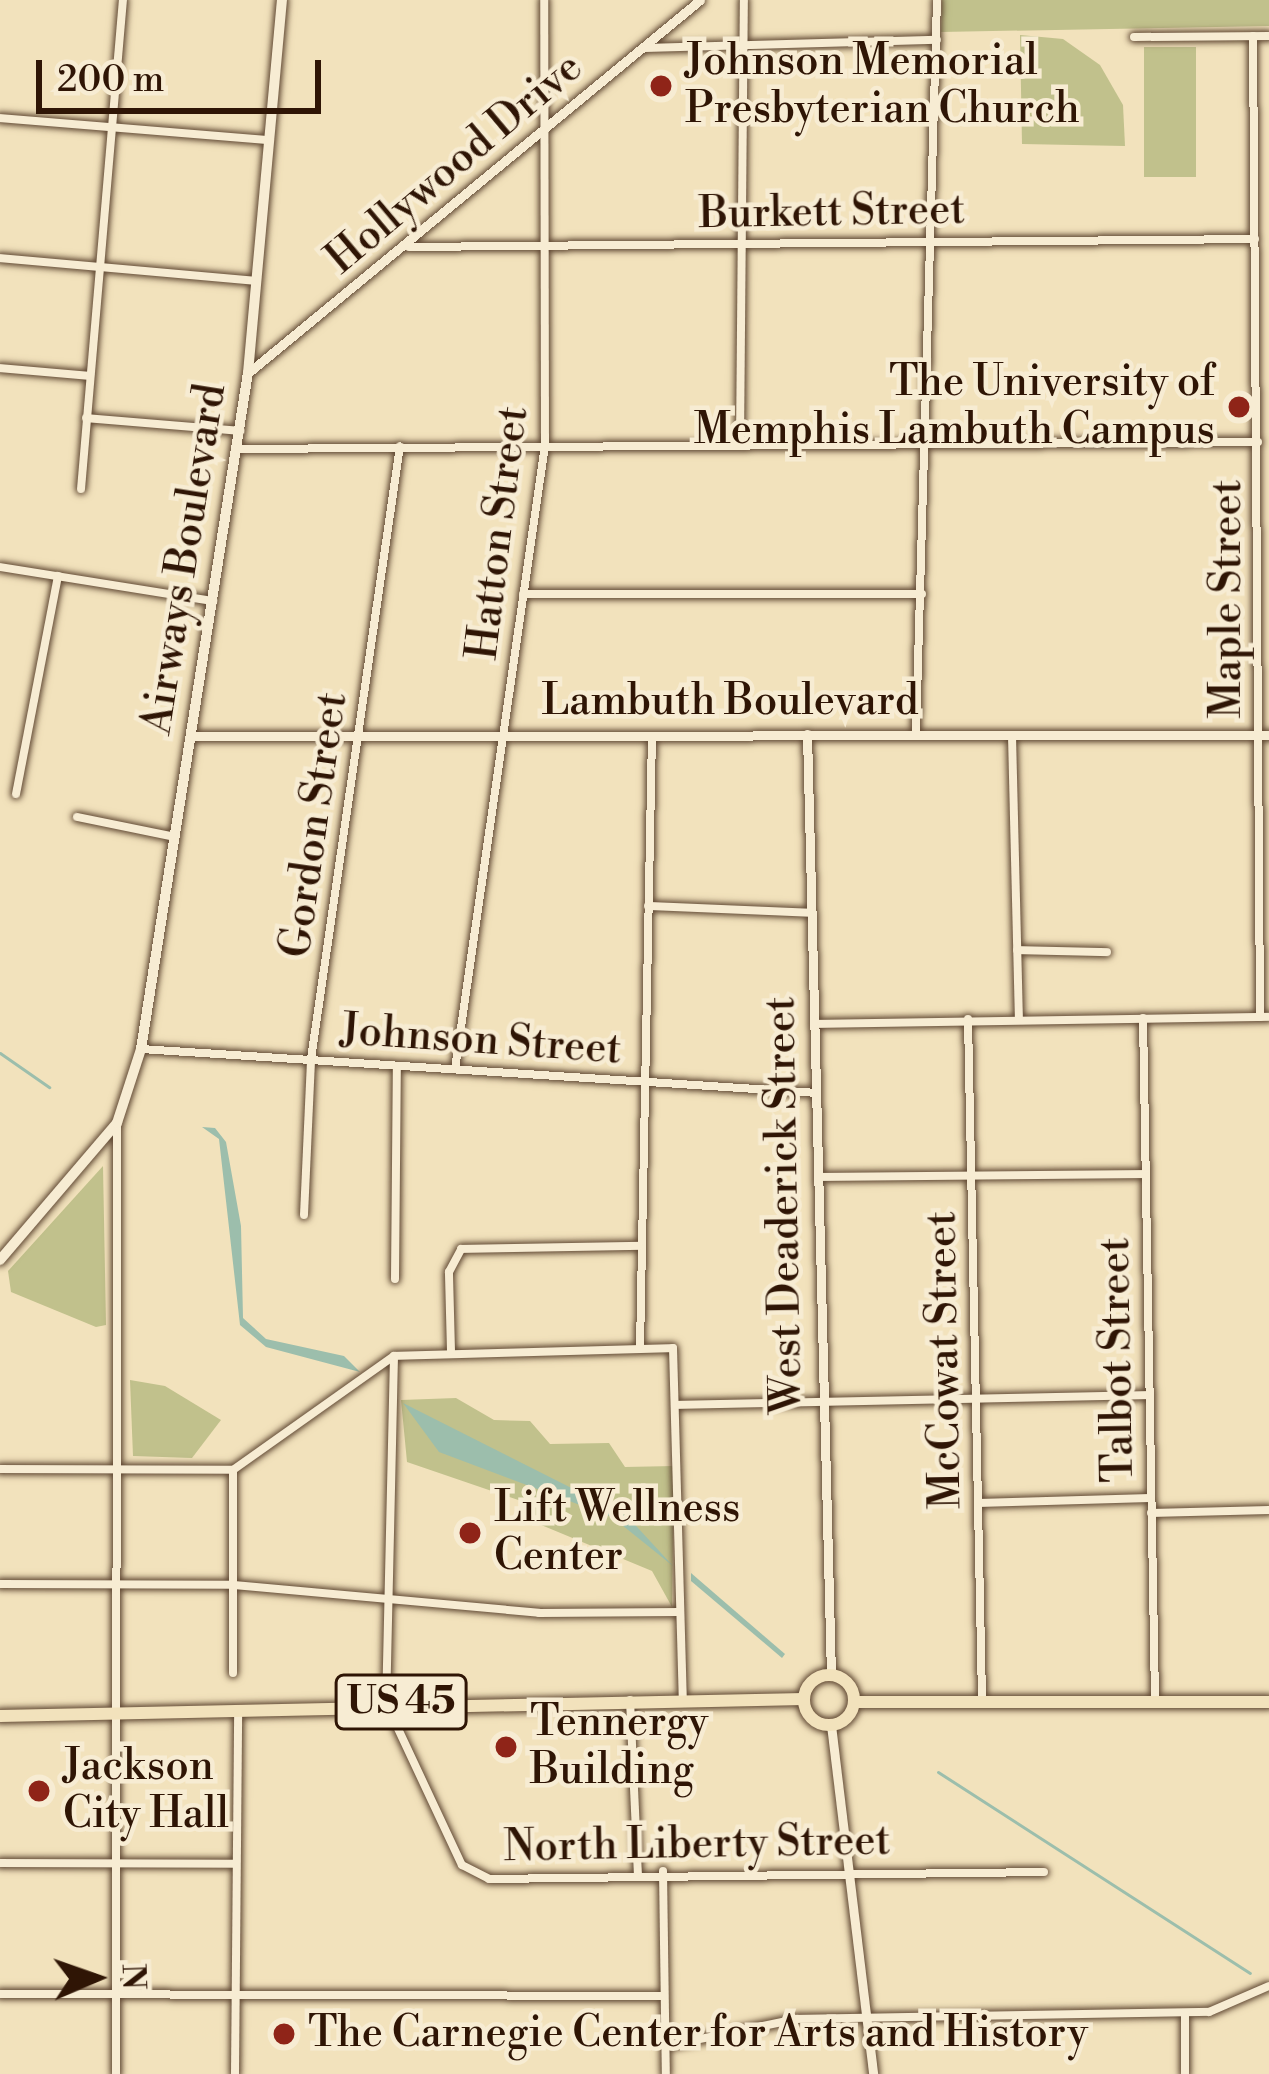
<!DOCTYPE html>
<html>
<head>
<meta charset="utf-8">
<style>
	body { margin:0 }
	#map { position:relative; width:1269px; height:2074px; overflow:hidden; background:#f2e2bc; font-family:"Libre Bodoni",serif }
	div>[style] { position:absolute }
	.green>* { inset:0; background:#c1c18c; transform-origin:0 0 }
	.water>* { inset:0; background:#9cbeac }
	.stream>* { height:3px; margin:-1.5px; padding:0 1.5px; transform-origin:1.5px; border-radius:1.5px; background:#9cbeac }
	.roads { filter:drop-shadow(0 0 3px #604833) drop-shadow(0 0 3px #604833) }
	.minor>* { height:8px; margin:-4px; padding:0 4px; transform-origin:4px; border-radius:4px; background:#f7ecd3 }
	.tertiary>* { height:9px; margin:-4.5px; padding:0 4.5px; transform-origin:4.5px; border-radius:4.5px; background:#f7ecd3 }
	.secondary>* { height:10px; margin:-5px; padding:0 5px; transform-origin:5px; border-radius:5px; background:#f7ecd3 }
	.primary>* { height:12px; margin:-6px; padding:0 6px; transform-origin:6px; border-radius:6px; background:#f2e2bc }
	.primary>.ring { margin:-6px; padding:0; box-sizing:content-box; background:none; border:12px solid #f2e2bc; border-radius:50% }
	.dots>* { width:33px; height:33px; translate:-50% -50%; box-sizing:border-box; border:6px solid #f7ecd3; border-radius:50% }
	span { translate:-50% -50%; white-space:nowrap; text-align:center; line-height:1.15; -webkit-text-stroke:9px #f7ecd3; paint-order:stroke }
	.shield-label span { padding:3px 9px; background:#f7ecd3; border:3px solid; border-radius:9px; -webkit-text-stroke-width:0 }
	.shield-label { font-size:39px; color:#2f1505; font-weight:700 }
	.poi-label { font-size:42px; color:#2f1505 }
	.left { translate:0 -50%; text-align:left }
	.right { translate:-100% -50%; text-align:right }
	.street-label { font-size:42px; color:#2f1505 }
	.north { position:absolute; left:36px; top:1918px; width:120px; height:120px; -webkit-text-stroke:9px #f7ecd3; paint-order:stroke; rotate:88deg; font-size:33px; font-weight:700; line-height:48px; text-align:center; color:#2f1505 }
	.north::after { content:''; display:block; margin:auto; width:42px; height:54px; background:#2f1505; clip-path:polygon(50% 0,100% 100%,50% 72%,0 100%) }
	.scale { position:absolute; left:36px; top:60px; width:285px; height:54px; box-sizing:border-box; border:6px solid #2f1505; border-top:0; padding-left:15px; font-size:36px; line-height:42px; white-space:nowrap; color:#2f1505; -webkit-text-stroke:9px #f7ecd3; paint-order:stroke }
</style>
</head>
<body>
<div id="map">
	<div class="green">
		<i style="clip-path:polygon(942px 0,1269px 0,1269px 26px,941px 32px)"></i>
		<i style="clip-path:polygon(1020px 35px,1063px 39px,1100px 65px,1123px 105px,1125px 146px,1022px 144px)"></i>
		<i style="left:1144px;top:47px;width:52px;height:130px"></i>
		<i style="clip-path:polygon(103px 1166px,106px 1325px,96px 1327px,11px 1292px,8px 1271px)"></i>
		<i style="clip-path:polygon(130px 1380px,165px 1386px,221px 1420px,192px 1458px,133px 1456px)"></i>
		<i style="clip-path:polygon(456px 1398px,494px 1420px,530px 1421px,550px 1444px,609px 1443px,625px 1467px,674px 1466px,672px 1607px,652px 1571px,534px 1522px,533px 1505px,407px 1462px,401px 1400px)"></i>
	</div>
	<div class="water">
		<i style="clip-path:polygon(202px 1127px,215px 1128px,226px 1142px,241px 1226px,243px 1318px,266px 1339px,344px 1356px,360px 1372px,266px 1347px,240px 1325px,219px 1139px)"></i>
		<i style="clip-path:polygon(403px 1403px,627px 1516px,673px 1566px,612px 1517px,439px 1452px)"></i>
		<i style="clip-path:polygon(691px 1573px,785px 1654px,782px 1658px,691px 1581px)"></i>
	</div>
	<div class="stream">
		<i style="left:0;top:1053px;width:60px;rotate:34.8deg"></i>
		<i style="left:938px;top:1772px;width:371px;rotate:32.8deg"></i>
	</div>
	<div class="roads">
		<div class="minor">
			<i style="left:1253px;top:36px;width:981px;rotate:89.59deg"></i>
			<i style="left:1134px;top:37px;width:135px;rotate:-0.4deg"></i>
			<i style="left:645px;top:48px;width:292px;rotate:-1.6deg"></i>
			<i style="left:0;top:118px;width:270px;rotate:4.7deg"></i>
			<i style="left:409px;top:247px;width:846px;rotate:-0.54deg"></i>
			<i style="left:0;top:258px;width:257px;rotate:5.1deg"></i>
			<i style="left:0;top:368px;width:90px;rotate:5.1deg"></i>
			<i style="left:86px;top:418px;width:155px;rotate:4.8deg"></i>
			<i style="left:740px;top:443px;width:443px;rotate:-89.5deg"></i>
			<i style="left:236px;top:449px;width:1022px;rotate:-0.39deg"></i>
			<i style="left:81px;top:489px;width:491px;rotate:-85.1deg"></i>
			<i style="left:0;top:567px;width:216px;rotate:9.1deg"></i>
			<i style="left:523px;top:594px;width:399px"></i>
			<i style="left:916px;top:733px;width:733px;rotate:-88.36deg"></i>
			<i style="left:1012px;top:736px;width:282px;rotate:88.6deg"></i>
			<i style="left:16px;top:794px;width:222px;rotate:-79.1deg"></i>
			<i style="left:77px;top:817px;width:100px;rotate:11.5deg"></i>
			<i style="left:648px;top:906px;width:164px;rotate:2.4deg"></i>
			<i style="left:1017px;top:950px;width:90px;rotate:1.3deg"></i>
			<i style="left:1143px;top:1018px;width:683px;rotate:88.99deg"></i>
			<i style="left:968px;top:1019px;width:682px;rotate:88.82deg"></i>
			<i style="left:815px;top:1024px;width:454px;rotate:-0.9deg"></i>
			<i style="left:141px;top:1049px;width:677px;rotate:3.72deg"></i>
			<i style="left:455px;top:1069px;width:630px;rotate:-81.79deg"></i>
			<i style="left:545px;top:445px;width:445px;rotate:-90.1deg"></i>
			<i style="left:819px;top:1177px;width:326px;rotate:-0.5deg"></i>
			<i style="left:304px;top:1215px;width:156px;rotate:-87.4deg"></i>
			<i style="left:311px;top:1059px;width:619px;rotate:-81.74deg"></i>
			<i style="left:395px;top:1279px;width:213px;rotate:-89.5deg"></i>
			<i style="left:640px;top:1348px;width:612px;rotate:-88.88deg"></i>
			<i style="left:451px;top:1351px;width:79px;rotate:-91.5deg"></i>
			<i style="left:449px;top:1272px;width:26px;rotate:-62deg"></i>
			<i style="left:461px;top:1249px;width:178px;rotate:-1deg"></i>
			<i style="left:394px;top:1356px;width:347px;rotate:91.3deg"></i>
			<i style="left:386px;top:1703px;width:179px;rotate:64.9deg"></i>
			<i style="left:462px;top:1865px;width:30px;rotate:27deg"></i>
			<i style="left:489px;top:1879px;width:555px;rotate:-0.72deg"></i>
			<i style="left:676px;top:1405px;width:472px;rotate:-1.2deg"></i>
			<i style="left:0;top:1469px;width:233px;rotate:0.2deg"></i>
			<i style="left:233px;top:1470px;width:197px;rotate:-35.3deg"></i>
			<i style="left:394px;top:1356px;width:279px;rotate:-1.6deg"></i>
			<i style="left:673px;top:1348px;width:351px;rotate:88.4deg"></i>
			<i style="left:978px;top:1503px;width:172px;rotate:-1.7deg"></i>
			<i style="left:1151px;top:1513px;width:118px;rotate:-1.5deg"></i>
			<i style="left:0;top:1584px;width:234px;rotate:0.2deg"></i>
			<i style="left:234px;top:1585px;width:306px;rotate:5.2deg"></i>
			<i style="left:539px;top:1613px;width:141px;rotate:-0.4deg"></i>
			<i style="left:233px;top:1673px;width:203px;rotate:-90deg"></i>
			<i style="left:630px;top:1700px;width:173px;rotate:87.4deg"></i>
			<i style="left:0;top:1863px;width:236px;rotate:0.2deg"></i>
			<i style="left:663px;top:1871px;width:203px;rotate:89.2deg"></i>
			<i style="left:0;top:1994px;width:663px;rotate:0.17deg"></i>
			<i style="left:666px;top:2046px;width:133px;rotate:-11.7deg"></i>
			<i style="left:796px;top:2019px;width:413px;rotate:-1deg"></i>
			<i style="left:1209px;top:2012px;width:65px;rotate:-23.4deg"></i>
			<i style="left:116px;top:2074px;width:950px;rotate:-89.94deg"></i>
			<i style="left:235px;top:2074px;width:358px;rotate:-89.5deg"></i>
			<i style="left:1185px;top:2074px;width:61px;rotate:-90deg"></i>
		</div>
		<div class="tertiary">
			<i style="left:248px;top:373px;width:586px;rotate:-39.53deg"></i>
			<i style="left:807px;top:734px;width:940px;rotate:88.54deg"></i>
			<i style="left:191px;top:736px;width:1078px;rotate:-0.05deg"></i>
			<i style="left:831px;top:1725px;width:352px;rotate:83.1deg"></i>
		</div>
		<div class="secondary">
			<i style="left:0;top:1260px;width:180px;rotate:-49.5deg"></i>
			<i style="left:117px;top:1123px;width:78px;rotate:-72deg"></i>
			<i style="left:141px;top:1049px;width:684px;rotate:-81.01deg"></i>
			<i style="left:248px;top:373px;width:375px;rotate:-84.8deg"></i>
		</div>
		<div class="primary">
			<i class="ring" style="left:804px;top:1675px;width:38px;height:38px"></i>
			<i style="left:855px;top:1702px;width:414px"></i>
			<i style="left:0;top:1716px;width:804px;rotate:-1.21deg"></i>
		</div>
	</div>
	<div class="dots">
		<i style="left:661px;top:86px;background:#8f2418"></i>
		<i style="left:1239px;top:407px;background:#8f2418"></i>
		<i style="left:470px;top:1533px;background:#8f2418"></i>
		<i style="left:506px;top:1747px;background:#8f2418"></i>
		<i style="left:39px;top:1791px;background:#8f2418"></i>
		<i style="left:284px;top:2034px;background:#8f2418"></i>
	</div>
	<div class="shield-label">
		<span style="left:401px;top:1702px">US 45</span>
	</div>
	<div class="poi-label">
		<span class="left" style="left:685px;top:86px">Johnson Memorial<br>Presbyterian Church</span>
		<span class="right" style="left:1215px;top:407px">The University of<br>Memphis Lambuth Campus</span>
		<span class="left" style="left:494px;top:1533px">Lift Wellness<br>Center</span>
		<span class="left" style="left:530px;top:1747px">Tennergy<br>Building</span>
		<span class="left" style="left:63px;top:1791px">Jackson<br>City Hall</span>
		<span class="left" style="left:308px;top:2034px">The Carnegie Center for Arts and History</span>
	</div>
	<div class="street-label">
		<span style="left:455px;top:164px;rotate:-40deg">Hollywood Drive</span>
		<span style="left:832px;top:213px;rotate:-1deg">Burkett Street</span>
		<span style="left:499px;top:533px;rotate:-83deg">Hatton Street</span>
		<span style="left:185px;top:559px;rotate:-81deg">Airways Boulevard</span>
		<span style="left:1228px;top:599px;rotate:-90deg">Maple Street</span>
		<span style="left:730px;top:702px">Lambuth Boulevard</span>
		<span style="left:315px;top:825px;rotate:-82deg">Gordon Street</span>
		<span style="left:481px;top:1041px;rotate:4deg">Johnson Street</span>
		<span style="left:785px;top:1205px;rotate:-91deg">West Deaderick Street</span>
		<span style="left:945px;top:1360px;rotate:-91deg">McCowat Street</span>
		<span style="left:1118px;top:1360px;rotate:-91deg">Talbot Street</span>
		<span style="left:697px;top:1845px;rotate:-1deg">North Liberty Street</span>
	</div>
	<div class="north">N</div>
	<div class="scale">200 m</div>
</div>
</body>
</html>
